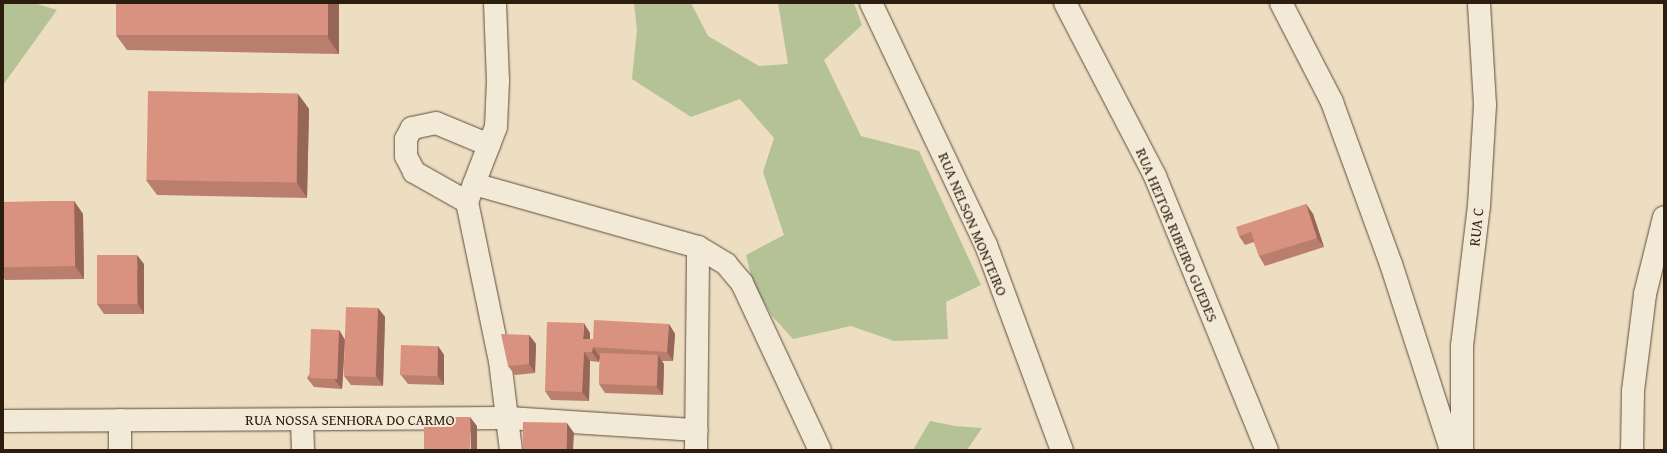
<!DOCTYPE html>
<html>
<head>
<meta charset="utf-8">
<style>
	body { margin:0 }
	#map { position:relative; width:1667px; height:453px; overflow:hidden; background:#edddc1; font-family:"Gentium Book Plus",serif }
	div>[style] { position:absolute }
	.green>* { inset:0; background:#b5c295 }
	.roads { filter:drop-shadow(0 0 1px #5d4d3b) drop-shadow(0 0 1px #5d4d3b) }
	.minor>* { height:22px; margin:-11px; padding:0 11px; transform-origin:11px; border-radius:11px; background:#f3e9d7 }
	.wall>* { inset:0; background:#ba7e6d }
	.shaded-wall>* { inset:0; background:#976659 }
	.building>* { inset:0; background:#d8927f; transform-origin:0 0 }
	span { translate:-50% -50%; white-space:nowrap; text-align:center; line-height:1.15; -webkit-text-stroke:4px #f3e9d7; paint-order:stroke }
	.street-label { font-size:15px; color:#2d1d0e }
	.frame { position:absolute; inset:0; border:4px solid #2d1d0e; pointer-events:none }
</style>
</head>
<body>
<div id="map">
	<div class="green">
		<i style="clip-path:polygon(3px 3px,34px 3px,57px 10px,3px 85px)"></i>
		<i style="clip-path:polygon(634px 3px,691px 3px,708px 36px,759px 66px,788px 64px,778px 3px,854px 3px,862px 25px,824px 60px,861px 136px,919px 151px,981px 285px,946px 302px,948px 339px,894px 341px,851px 326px,793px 339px,772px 316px,753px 284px,746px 255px,784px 235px,763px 172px,774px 138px,740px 99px,691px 117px,632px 79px,637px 30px)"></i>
		<i style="clip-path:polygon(930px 421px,955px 426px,982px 428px,967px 450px,913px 450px)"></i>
	</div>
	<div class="roads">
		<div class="minor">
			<i style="left:871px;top:3px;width:268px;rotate:64.6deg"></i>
			<i style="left:986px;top:245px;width:219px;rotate:69.7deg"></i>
			<i style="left:1065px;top:3px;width:195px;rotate:62.5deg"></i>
			<i style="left:1155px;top:176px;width:296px;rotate:67.8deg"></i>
			<i style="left:1281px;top:3px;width:111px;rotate:62.7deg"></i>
			<i style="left:1332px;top:102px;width:172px;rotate:70deg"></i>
			<i style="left:1391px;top:264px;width:195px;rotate:72.1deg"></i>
			<i style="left:489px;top:145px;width:19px;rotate:-69deg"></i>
			<i style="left:496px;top:127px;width:46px;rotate:-87.5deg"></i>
			<i style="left:498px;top:81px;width:78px;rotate:-92.2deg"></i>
			<i style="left:474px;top:184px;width:233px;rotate:15.7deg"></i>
			<i style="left:698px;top:247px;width:33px;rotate:31deg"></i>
			<i style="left:726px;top:264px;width:25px;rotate:50deg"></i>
			<i style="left:742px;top:283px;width:184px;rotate:65deg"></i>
			<i style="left:467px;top:202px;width:61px;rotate:-68.9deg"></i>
			<i style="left:489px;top:145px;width:57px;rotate:-157.5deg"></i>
			<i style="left:436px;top:123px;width:25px;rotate:168deg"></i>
			<i style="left:412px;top:128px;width:13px;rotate:119deg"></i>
			<i style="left:406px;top:139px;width:17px;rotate:90deg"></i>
			<i style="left:406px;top:156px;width:18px;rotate:63deg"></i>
			<i style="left:414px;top:172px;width:61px;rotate:29.5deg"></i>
			<i style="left:467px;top:202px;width:162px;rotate:78.3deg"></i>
			<i style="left:500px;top:361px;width:90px;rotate:83deg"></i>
			<i style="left:120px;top:420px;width:30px;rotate:90deg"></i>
			<i style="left:3px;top:421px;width:506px;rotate:-0.34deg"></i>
			<i style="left:509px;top:418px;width:188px;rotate:3.7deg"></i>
			<i style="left:302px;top:421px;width:29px;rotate:88deg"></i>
			<i style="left:696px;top:450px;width:203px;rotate:-89.4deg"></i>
			<i style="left:1462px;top:450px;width:104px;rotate:-90deg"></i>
			<i style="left:1462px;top:346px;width:141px;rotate:-83.1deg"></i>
			<i style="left:1479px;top:206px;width:101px;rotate:-86.6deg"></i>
			<i style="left:1485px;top:105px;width:102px;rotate:-93.4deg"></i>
			<i style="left:1632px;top:450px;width:59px;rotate:-89deg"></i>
			<i style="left:1633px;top:391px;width:98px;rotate:-82.9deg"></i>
			<i style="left:1645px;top:294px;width:79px;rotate:-76.1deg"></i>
		</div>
	</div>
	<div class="wall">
		<i style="clip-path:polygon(116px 3px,339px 3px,339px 54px,127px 50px,116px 35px)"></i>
		<i style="clip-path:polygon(298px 94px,309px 109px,307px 198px,157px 195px,146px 180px)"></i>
		<i style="clip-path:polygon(74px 201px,83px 214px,84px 279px,5px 280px,3px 276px,3px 202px)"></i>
		<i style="clip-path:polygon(1306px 204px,1313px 214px,1324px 247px,1265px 266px,1259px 256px,1254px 242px,1245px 245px,1239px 236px)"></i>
		<i style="clip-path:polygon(144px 264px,144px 314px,104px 314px,97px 304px)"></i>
		<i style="clip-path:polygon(378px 308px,385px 317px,383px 386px,351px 385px,344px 376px)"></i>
		<i style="clip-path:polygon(669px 324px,675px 334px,673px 361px,661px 361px,664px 364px,663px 395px,605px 393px,599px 384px,600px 357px,599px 362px,590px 361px,589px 401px,551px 400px,545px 391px,590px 333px,590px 339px,593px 339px)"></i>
		<i style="clip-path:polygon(339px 330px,345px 340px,342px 389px,314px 387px,307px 378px)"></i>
		<i style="clip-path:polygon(529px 335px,536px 344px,535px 373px,515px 375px,508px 366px)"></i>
		<i style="clip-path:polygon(438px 346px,444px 355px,444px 385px,408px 384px,401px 375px)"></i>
	</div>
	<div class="shaded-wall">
		<i style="clip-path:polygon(328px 3px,339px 3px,339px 54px,328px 38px)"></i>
		<i style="clip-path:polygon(298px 94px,309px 109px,307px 198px,297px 183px)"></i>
		<i style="clip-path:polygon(74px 201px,83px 214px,84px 279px,75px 266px)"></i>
		<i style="clip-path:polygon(1306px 204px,1313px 214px,1324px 247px,1317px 238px)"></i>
		<i style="clip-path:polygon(137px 255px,144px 264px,144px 314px,138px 304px)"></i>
		<i style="clip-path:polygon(378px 308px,385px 317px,383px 386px,376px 376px)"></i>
		<i style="clip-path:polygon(584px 323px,590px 333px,590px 348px,583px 339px)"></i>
		<i style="clip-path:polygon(669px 324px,675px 334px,673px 361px,667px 352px)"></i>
		<i style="clip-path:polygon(339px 330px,345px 340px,342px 389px,335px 380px)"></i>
		<i style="clip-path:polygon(529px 335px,536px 344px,535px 373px,529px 364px)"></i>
		<i style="clip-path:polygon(438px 346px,444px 355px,444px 385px,438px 376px)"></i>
		<i style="clip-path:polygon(593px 347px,600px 357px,599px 362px,592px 352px)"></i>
		<i style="clip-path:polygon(584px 352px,590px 361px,589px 401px,582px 392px)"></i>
		<i style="clip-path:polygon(658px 355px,664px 364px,663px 395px,656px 386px)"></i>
		<i style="clip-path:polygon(470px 417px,477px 426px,477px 450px,471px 450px)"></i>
		<i style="clip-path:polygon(567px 423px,574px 433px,573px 450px,566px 450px)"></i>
	</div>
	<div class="building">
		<i style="left:116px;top:3px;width:212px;height:32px"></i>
		<i style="left:148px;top:91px;width:150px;height:89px;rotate:1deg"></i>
		<i style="left:74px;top:201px;width:65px;height:71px;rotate:89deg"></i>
		<i style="clip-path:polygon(1306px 204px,1317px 238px,1259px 256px,1251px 232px,1239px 236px,1236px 227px)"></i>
		<i style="left:97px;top:255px;width:40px;height:49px"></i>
		<i style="left:346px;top:307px;width:32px;height:69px;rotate:2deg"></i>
		<i style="clip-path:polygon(594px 320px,669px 324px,667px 352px,593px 347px,592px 352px,584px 352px,582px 392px,545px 391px,547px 322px,584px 323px,583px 339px,593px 339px)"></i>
		<i style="left:311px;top:329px;width:28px;height:49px;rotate:2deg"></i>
		<i style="clip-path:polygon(501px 334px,529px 335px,529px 364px,508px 366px)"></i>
		<i style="left:401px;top:345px;width:37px;height:30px;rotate:2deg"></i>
		<i style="left:600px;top:353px;width:58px;height:31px;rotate:2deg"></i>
		<i style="left:424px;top:417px;width:46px;height:33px"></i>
		<i style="left:523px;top:422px;width:44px;height:28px;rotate:1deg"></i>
	</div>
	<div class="street-label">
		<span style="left:973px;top:224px;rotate:67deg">RUA NELSON MONTEIRO</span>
		<span style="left:1476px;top:227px;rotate:-84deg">RUA C</span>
		<span style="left:1177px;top:235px;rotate:67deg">RUA HEITOR RIBEIRO GUEDES</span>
		<span style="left:350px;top:420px">RUA NOSSA SENHORA DO CARMO</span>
	</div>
	<div class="frame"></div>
</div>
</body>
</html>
